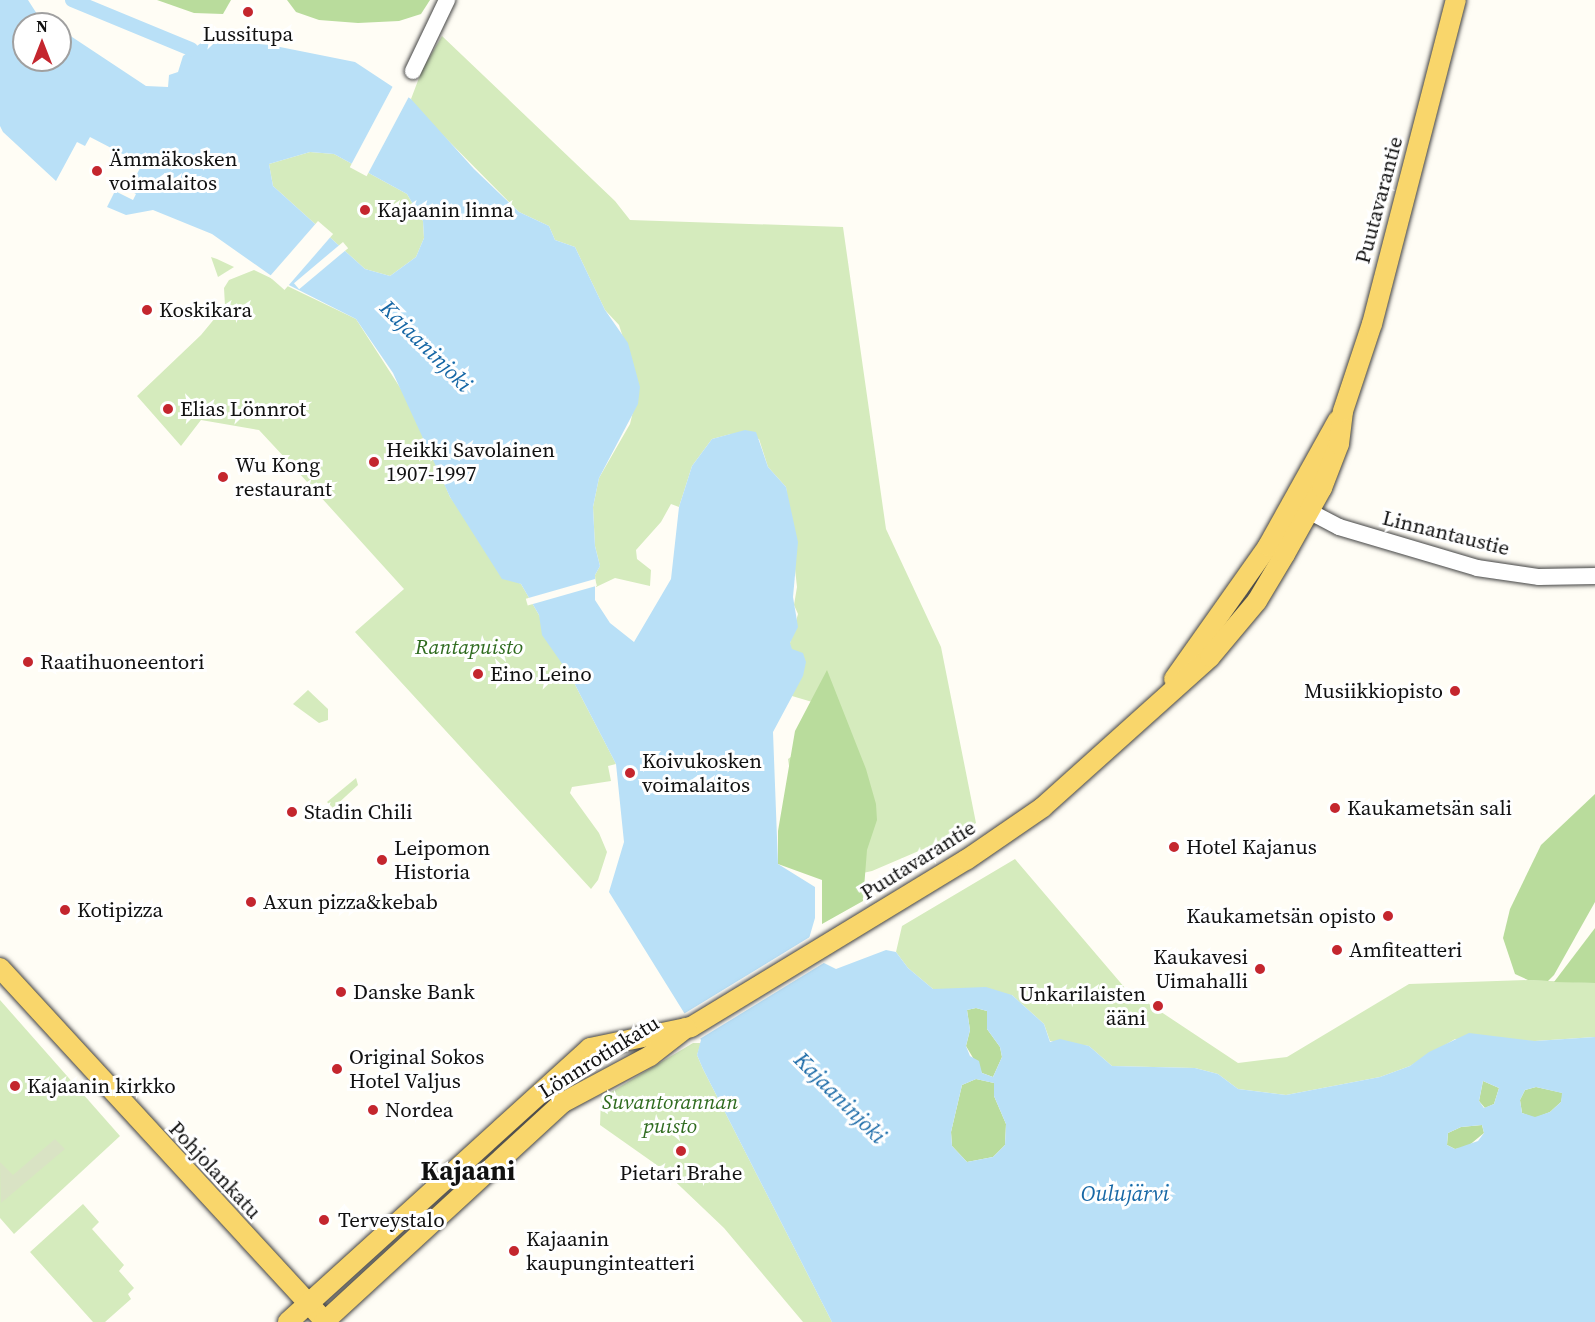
<!DOCTYPE html>
<html>
<head>
<meta charset="utf-8">
<style>
	body { margin:0 }
	#map { position:relative; width:1595px; height:1322px; overflow:hidden; background:#fffdf5; font-family:"Source Serif 4",serif }
	div>[style] { position:absolute }
	.green>* { inset:0; background:#d5ebbd }
	.forest>* { inset:0; background:#b9dc9c }
	.cemetery>* { inset:0; background:#d9e3c4 }
	.water>* { inset:0; background:#b9e0f7 }
	.pier>* { inset:0; background:#fffdf5; transform-origin:0 0 }
	.canal>* { height:14px; margin:-7px; padding:0 7px; transform-origin:7px; border-radius:7px; background:#b9e0f7 }
	.roads { filter:drop-shadow(0 0 2px #444) drop-shadow(0 0 2px #444) }
	.minor>* { height:16px; margin:-8px; padding:0 8px; transform-origin:8px; border-radius:8px; background:#fff }
	.major>* { height:20px; margin:-10px; padding:0 10px; transform-origin:10px; border-radius:10px; background:#f9d66b }
	.dots>* { width:16px; height:16px; translate:-50% -50%; box-sizing:border-box; border:3px solid #fff; border-radius:50% }
	span { translate:-50% -50%; white-space:nowrap; text-align:center; line-height:1.15; -webkit-text-stroke:6px #fff; paint-order:stroke }
	.poi-label { font-size:21px; color:#111 }
	.left { translate:0 -50%; text-align:left }
	.right { translate:-100% -50%; text-align:right }
	.street-label { font-size:21px; color:#111 }
	.park-label { font-size:21px; color:#2f6b1f; font-style:italic }
	.water-label { font-size:22px; color:#1768a6; font-style:italic }
	.district-label { font-size:27px; color:#111; font-weight:700 }
	.north { position:absolute; left:12px; top:12px; width:60px; height:60px; box-sizing:border-box; background:#fff; border:2px solid #a0a0a0; border-radius:50%; rotate:0deg; font-size:16px; font-weight:700; line-height:24px; text-align:center; color:#111 }
	.north::after { content:''; display:block; margin:auto; width:21px; height:27px; background:#c4262e; clip-path:polygon(50% 0,100% 100%,50% 72%,0 100%) }
</style>
</head>
<body>
<div id="map">
	<div class="green">
		<i style="clip-path:polygon(442px 36px,615px 201px,630px 220px,843px 227px,886px 529px,941px 647px,976px 823px,963px 832px,872px 871px,840px 878px,791px 779px,788px 759px,806px 746px,819px 704px,792px 696px,790px 643px,798px 614px,794px 605px,797px 587px,786px 487px,768px 467px,759px 439px,731px 434px,712px 439px,692px 466px,679px 507px,671px 504px,661px 522px,636px 550px,637px 559px,651px 570px,650px 586px,615px 578px,596px 587px,595px 575px,600px 566px,595px 546px,593px 507px,599px 478px,630px 424px,639px 387px,619px 325px,605px 310px,575px 247px,555px 240px,549px 226px,519px 212px,415px 107px,411px 99px,422px 70px)"></i>
		<i style="clip-path:polygon(310px 152px,334px 154px,407px 194px,423px 221px,424px 238px,416px 257px,390px 276px,365px 269px,273px 186px,269px 164px)"></i>
		<i style="clip-path:polygon(211px 257px,217px 259px,234px 267px,218px 277px)"></i>
		<i style="clip-path:polygon(254px 270px,356px 319px,408px 400px,450px 497px,513px 580px,521px 584px,539px 615px,616px 764px,608px 766px,611px 781px,572px 787px,570px 793px,599px 833px,607px 852px,598px 880px,591px 889px,355px 632px,404px 589px,299px 473px,259px 430px,201px 420px,181px 446px,137px 396px,201px 335px,225px 306px,224px 288px,229px 280px)"></i>
		<i style="clip-path:polygon(308px 690px,328px 709px,328px 720px,319px 723px,293px 704px)"></i>
		<i style="clip-path:polygon(356px 778px,358px 785px,333px 808px,327px 802px)"></i>
		<i style="clip-path:polygon(1015px 859px,1125px 988px,1238px 1063px,1287px 1057px,1409px 984px,1528px 980px,1595px 983px,1595px 1037px,1535px 1041px,1455px 1039px,1410px 1066px,1380px 1077px,1286px 1095px,1238px 1089px,1218px 1074px,1195px 1068px,1112px 1066px,1089px 1046px,1050px 1041px,1044px 1024px,1012px 995px,933px 989px,908px 968px,896px 952px,902px 926px)"></i>
		<i style="clip-path:polygon(0 1000px,120px 1136px,14px 1234px,0 1218px)"></i>
		<i style="clip-path:polygon(693px 1043px,701px 1043px,697px 1055px,703px 1069px,832px 1322px,803px 1322px,724px 1228px,661px 1168px,600px 1125px,601px 1098px)"></i>
		<i style="clip-path:polygon(83px 1204px,99px 1222px,92px 1229px,124px 1265px,119px 1271px,134px 1288px,128px 1294px,131px 1299px,105px 1322px,93px 1322px,30px 1252px)"></i>
	</div>
	<div class="forest">
		<i style="clip-path:polygon(157px 0,231px 0,223px 14px,194px 13px)"></i>
		<i style="clip-path:polygon(287px 0,430px 0,421px 14px,399px 21px,358px 23px,319px 20px,296px 12px)"></i>
		<i style="clip-path:polygon(827px 670px,866px 769px,876px 804px,877px 820px,867px 850px,863px 901px,822px 924px,822px 880px,778px 864px,778px 831px,795px 731px)"></i>
		<i style="clip-path:polygon(1595px 794px,1595px 902px,1554px 975px,1548px 981px,1528px 980px,1515px 974px,1503px 938px,1510px 909px,1541px 845px)"></i>
		<i style="clip-path:polygon(1595px 928px,1595px 983px,1554px 982px)"></i>
		<i style="clip-path:polygon(976px 1008px,987px 1011px,987px 1029px,1000px 1047px,1002px 1057px,993px 1077px,982px 1073px,966px 1046px,970px 1030px,967px 1010px)"></i>
		<i style="clip-path:polygon(976px 1079px,994px 1083px,994px 1096px,1006px 1124px,1005px 1145px,993px 1157px,967px 1162px,952px 1146px,951px 1132px,962px 1085px)"></i>
		<i style="clip-path:polygon(1483px 1081px,1499px 1088px,1494px 1104px,1485px 1108px,1479px 1101px)"></i>
		<i style="clip-path:polygon(1536px 1087px,1563px 1093px,1561px 1102px,1550px 1112px,1535px 1118px,1522px 1113px,1520px 1100px,1525px 1090px)"></i>
		<i style="clip-path:polygon(1482px 1125px,1484px 1133px,1467px 1147px,1455px 1149px,1447px 1145px,1448px 1133px,1461px 1127px)"></i>
	</div>
	<div class="cemetery">
		<i style="clip-path:polygon(55px 1139px,65px 1149px,1px 1203px,0 1162px,13px 1175px)"></i>
	</div>
	<div class="water">
		<i style="clip-path:polygon(evenodd,0 0,28px 0,37px 14px,52px 24px,24px 24px,24px 60px,60px 60px,60px 29px,146px 86px,168px 87px,169px 75px,178px 72px,183px 56px,201px 43px,230px 41px,270px 45px,355px 62px,411px 99px,474px 169px,519px 212px,549px 226px,555px 240px,575px 247px,605px 310px,628px 343px,640px 387px,638px 404px,599px 478px,593px 507px,595px 546px,600px 566px,595px 575px,595px 600px,610px 623px,634px 642px,671px 579px,679px 507px,692px 466px,712px 439px,745px 430px,756px 432px,768px 467px,786px 487px,798px 542px,793px 597px,798px 627px,790px 643px,792px 649px,803px 653px,806px 662px,803px 676px,773px 732px,778px 864px,815px 887px,815px 918px,808px 942px,814px 958px,836px 969px,886px 950px,896px 952px,908px 968px,933px 989px,986px 987px,1012px 995px,1044px 1024px,1050px 1042px,1060px 1039px,1089px 1046px,1112px 1066px,1195px 1068px,1218px 1074px,1238px 1089px,1286px 1095px,1380px 1077px,1410px 1066px,1429px 1052px,1469px 1033px,1535px 1041px,1595px 1037px,1595px 1322px,832px 1322px,703px 1069px,697px 1055px,701px 1040px,609px 892px,624px 842px,616px 764px,570px 675px,542px 635px,539px 615px,521px 584px,502px 579px,450px 497px,393px 373px,356px 319px,273px 277px,212px 234px,153px 210px,126px 215px,107px 207px,115px 191px,133px 200px,136px 194px,129px 190px,142px 164px,90px 137px,85px 146px,77px 142px,56px 181px,3px 132px,0 126px,0 0,310px 152px,334px 154px,407px 194px,423px 221px,424px 238px,416px 257px,390px 276px,365px 269px,273px 186px,269px 164px,310px 152px,0 0,976px 1008px,987px 1011px,987px 1029px,1000px 1047px,1002px 1057px,993px 1077px,982px 1073px,979px 1061px,970px 1056px,966px 1046px,970px 1030px,967px 1010px,976px 1008px,0 0,976px 1079px,994px 1083px,994px 1096px,1006px 1124px,1005px 1145px,993px 1157px,967px 1162px,952px 1146px,951px 1132px,962px 1085px,976px 1079px,0 0,1483px 1081px,1499px 1088px,1494px 1104px,1484px 1108px,1479px 1101px,1483px 1081px,0 0,1536px 1087px,1562px 1093px,1561px 1102px,1550px 1112px,1535px 1117px,1522px 1113px,1520px 1100px,1525px 1090px,1536px 1087px,0 0,1482px 1125px,1484px 1133px,1478px 1141px,1455px 1149px,1447px 1145px,1448px 1133px,1461px 1127px,1482px 1125px)"></i>
	</div>
	<div class="pier">
		<i style="left:393px;top:86px;width:19px;height:92px;rotate:28deg"></i>
		<i style="left:318px;top:221px;width:20px;height:74px;rotate:41deg"></i>
		<i style="left:343px;top:242px;width:8px;height:64px;rotate:50deg"></i>
		<i style="left:595px;top:579px;width:7px;height:72px;rotate:74deg"></i>
		<i style="clip-path:polygon(813px 935px,816px 956px,827px 961px,698px 1040px,682px 1015px)"></i>
	</div>
	<div class="canal">
		<i style="left:72px;top:0;width:129px;rotate:22.4deg"></i>
	</div>
	<div class="roads">
		<div class="minor">
			<i style="left:413px;top:71px;width:79px;rotate:-64.4deg"></i>
			<i style="left:1299px;top:506px;width:45px;rotate:27.7deg"></i>
			<i style="left:1339px;top:527px;width:144px;rotate:16.5deg"></i>
			<i style="left:1477px;top:568px;width:63px;rotate:8.3deg"></i>
			<i style="left:1539px;top:577px;width:56px;rotate:-1deg"></i>
		</div>
		<div class="major">
			<i style="left:1174px;top:679px;width:163px;rotate:-54.7deg"></i>
			<i style="left:1268px;top:546px;width:144px;rotate:-60.9deg"></i>
			<i style="left:0;top:968px;width:480px;rotate:47.4deg"></i>
			<i style="left:288px;top:1322px;width:408px;rotate:-42.2deg"></i>
			<i style="left:590px;top:1048px;width:103px;rotate:-11.7deg"></i>
			<i style="left:691px;top:1027px;width:322px;rotate:-31.3deg"></i>
			<i style="left:966px;top:860px;width:93px;rotate:-34.5deg"></i>
			<i style="left:1043px;top:807px;width:224px;rotate:-41.9deg"></i>
			<i style="left:1210px;top:657px;width:73px;rotate:-50deg"></i>
			<i style="left:1257px;top:601px;width:55px;rotate:-59.2deg"></i>
			<i style="left:1285px;top:554px;width:76px;rotate:-60.7deg"></i>
			<i style="left:1322px;top:488px;width:47px;rotate:-68.9deg"></i>
			<i style="left:1339px;top:444px;width:33px;rotate:-83deg"></i>
			<i style="left:1343px;top:411px;width:92px;rotate:-71.6deg"></i>
			<i style="left:1372px;top:324px;width:335px;rotate:-75.5deg"></i>
			<i style="left:324px;top:1322px;width:323px;rotate:-42.6deg"></i>
			<i style="left:562px;top:1103px;width:100px;rotate:-28.1deg"></i>
			<i style="left:650px;top:1056px;width:46px;rotate:-37.9deg"></i>
		</div>
	</div>
	<div class="dots">
		<i style="left:248px;top:12px;background:#c4262e"></i>
		<i style="left:97px;top:171px;background:#c4262e"></i>
		<i style="left:365px;top:210px;background:#c4262e"></i>
		<i style="left:147px;top:310px;background:#c4262e"></i>
		<i style="left:168px;top:409px;background:#c4262e"></i>
		<i style="left:374px;top:462px;background:#c4262e"></i>
		<i style="left:223px;top:477px;background:#c4262e"></i>
		<i style="left:28px;top:662px;background:#c4262e"></i>
		<i style="left:478px;top:674px;background:#c4262e"></i>
		<i style="left:1455px;top:691px;background:#c4262e"></i>
		<i style="left:630px;top:773px;background:#c4262e"></i>
		<i style="left:1335px;top:808px;background:#c4262e"></i>
		<i style="left:292px;top:812px;background:#c4262e"></i>
		<i style="left:1174px;top:847px;background:#c4262e"></i>
		<i style="left:382px;top:860px;background:#c4262e"></i>
		<i style="left:251px;top:902px;background:#c4262e"></i>
		<i style="left:65px;top:910px;background:#c4262e"></i>
		<i style="left:1388px;top:916px;background:#c4262e"></i>
		<i style="left:1337px;top:950px;background:#c4262e"></i>
		<i style="left:1260px;top:969px;background:#c4262e"></i>
		<i style="left:341px;top:992px;background:#c4262e"></i>
		<i style="left:1158px;top:1006px;background:#c4262e"></i>
		<i style="left:337px;top:1069px;background:#c4262e"></i>
		<i style="left:15px;top:1086px;background:#c4262e"></i>
		<i style="left:373px;top:1110px;background:#c4262e"></i>
		<i style="left:681px;top:1151px;background:#c4262e"></i>
		<i style="left:324px;top:1220px;background:#c4262e"></i>
		<i style="left:514px;top:1251px;background:#c4262e"></i>
	</div>
	<div class="poi-label">
		<span style="left:248px;top:34px">Lussitupa</span>
		<span class="left" style="left:109px;top:171px">Ämmäkosken<br>voimalaitos</span>
		<span class="left" style="left:377px;top:210px">Kajaanin linna</span>
		<span class="left" style="left:159px;top:310px">Koskikara</span>
		<span class="left" style="left:180px;top:409px">Elias Lönnrot</span>
		<span class="left" style="left:386px;top:462px">Heikki Savolainen<br>1907-1997</span>
		<span class="left" style="left:235px;top:477px">Wu Kong<br>restaurant</span>
		<span class="left" style="left:40px;top:662px">Raatihuoneentori</span>
		<span class="left" style="left:490px;top:674px">Eino Leino</span>
		<span class="right" style="left:1443px;top:691px">Musiikkiopisto</span>
		<span class="left" style="left:642px;top:773px">Koivukosken<br>voimalaitos</span>
		<span class="left" style="left:1347px;top:808px">Kaukametsän sali</span>
		<span class="left" style="left:304px;top:812px">Stadin Chili</span>
		<span class="left" style="left:1186px;top:847px">Hotel Kajanus</span>
		<span class="left" style="left:394px;top:860px">Leipomon<br>Historia</span>
		<span class="left" style="left:263px;top:902px">Axun pizza&amp;kebab</span>
		<span class="left" style="left:77px;top:910px">Kotipizza</span>
		<span class="right" style="left:1376px;top:916px">Kaukametsän opisto</span>
		<span class="left" style="left:1349px;top:950px">Amfiteatteri</span>
		<span class="right" style="left:1248px;top:969px">Kaukavesi<br>Uimahalli</span>
		<span class="left" style="left:353px;top:992px">Danske Bank</span>
		<span class="right" style="left:1146px;top:1006px">Unkarilaisten<br>ääni</span>
		<span class="left" style="left:349px;top:1069px">Original Sokos<br>Hotel Valjus</span>
		<span class="left" style="left:27px;top:1086px">Kajaanin kirkko</span>
		<span class="left" style="left:385px;top:1110px">Nordea</span>
		<span style="left:681px;top:1173px">Pietari Brahe</span>
		<span class="left" style="left:338px;top:1220px">Terveystalo</span>
		<span class="left" style="left:526px;top:1251px">Kajaanin<br>kaupunginteatteri</span>
	</div>
	<div class="street-label">
		<span style="left:1379px;top:200px;rotate:-75deg">Puutavarantie</span>
		<span style="left:1446px;top:533px;rotate:14deg">Linnantaustie</span>
		<span style="left:918px;top:860px;rotate:-32deg">Puutavarantie</span>
		<span style="left:599px;top:1057px;rotate:-32deg">Lönnrotinkatu</span>
		<span style="left:215px;top:1170px;rotate:47deg">Pohjolankatu</span>
	</div>
	<div class="park-label">
		<span style="left:469px;top:647px">Rantapuisto</span>
		<span style="left:670px;top:1114px">Suvantorannan<br>puisto</span>
	</div>
	<div class="water-label">
		<span style="left:426px;top:346px;rotate:45deg">Kajaaninjoki</span>
		<span style="left:840px;top:1098px;rotate:45deg">Kajaaninjoki</span>
		<span style="left:1125px;top:1194px">Oulujärvi</span>
	</div>
	<div class="district-label">
		<span style="left:468px;top:1171px">Kajaani</span>
	</div>
	<div class="north">N</div>
</div>
</body>
</html>
